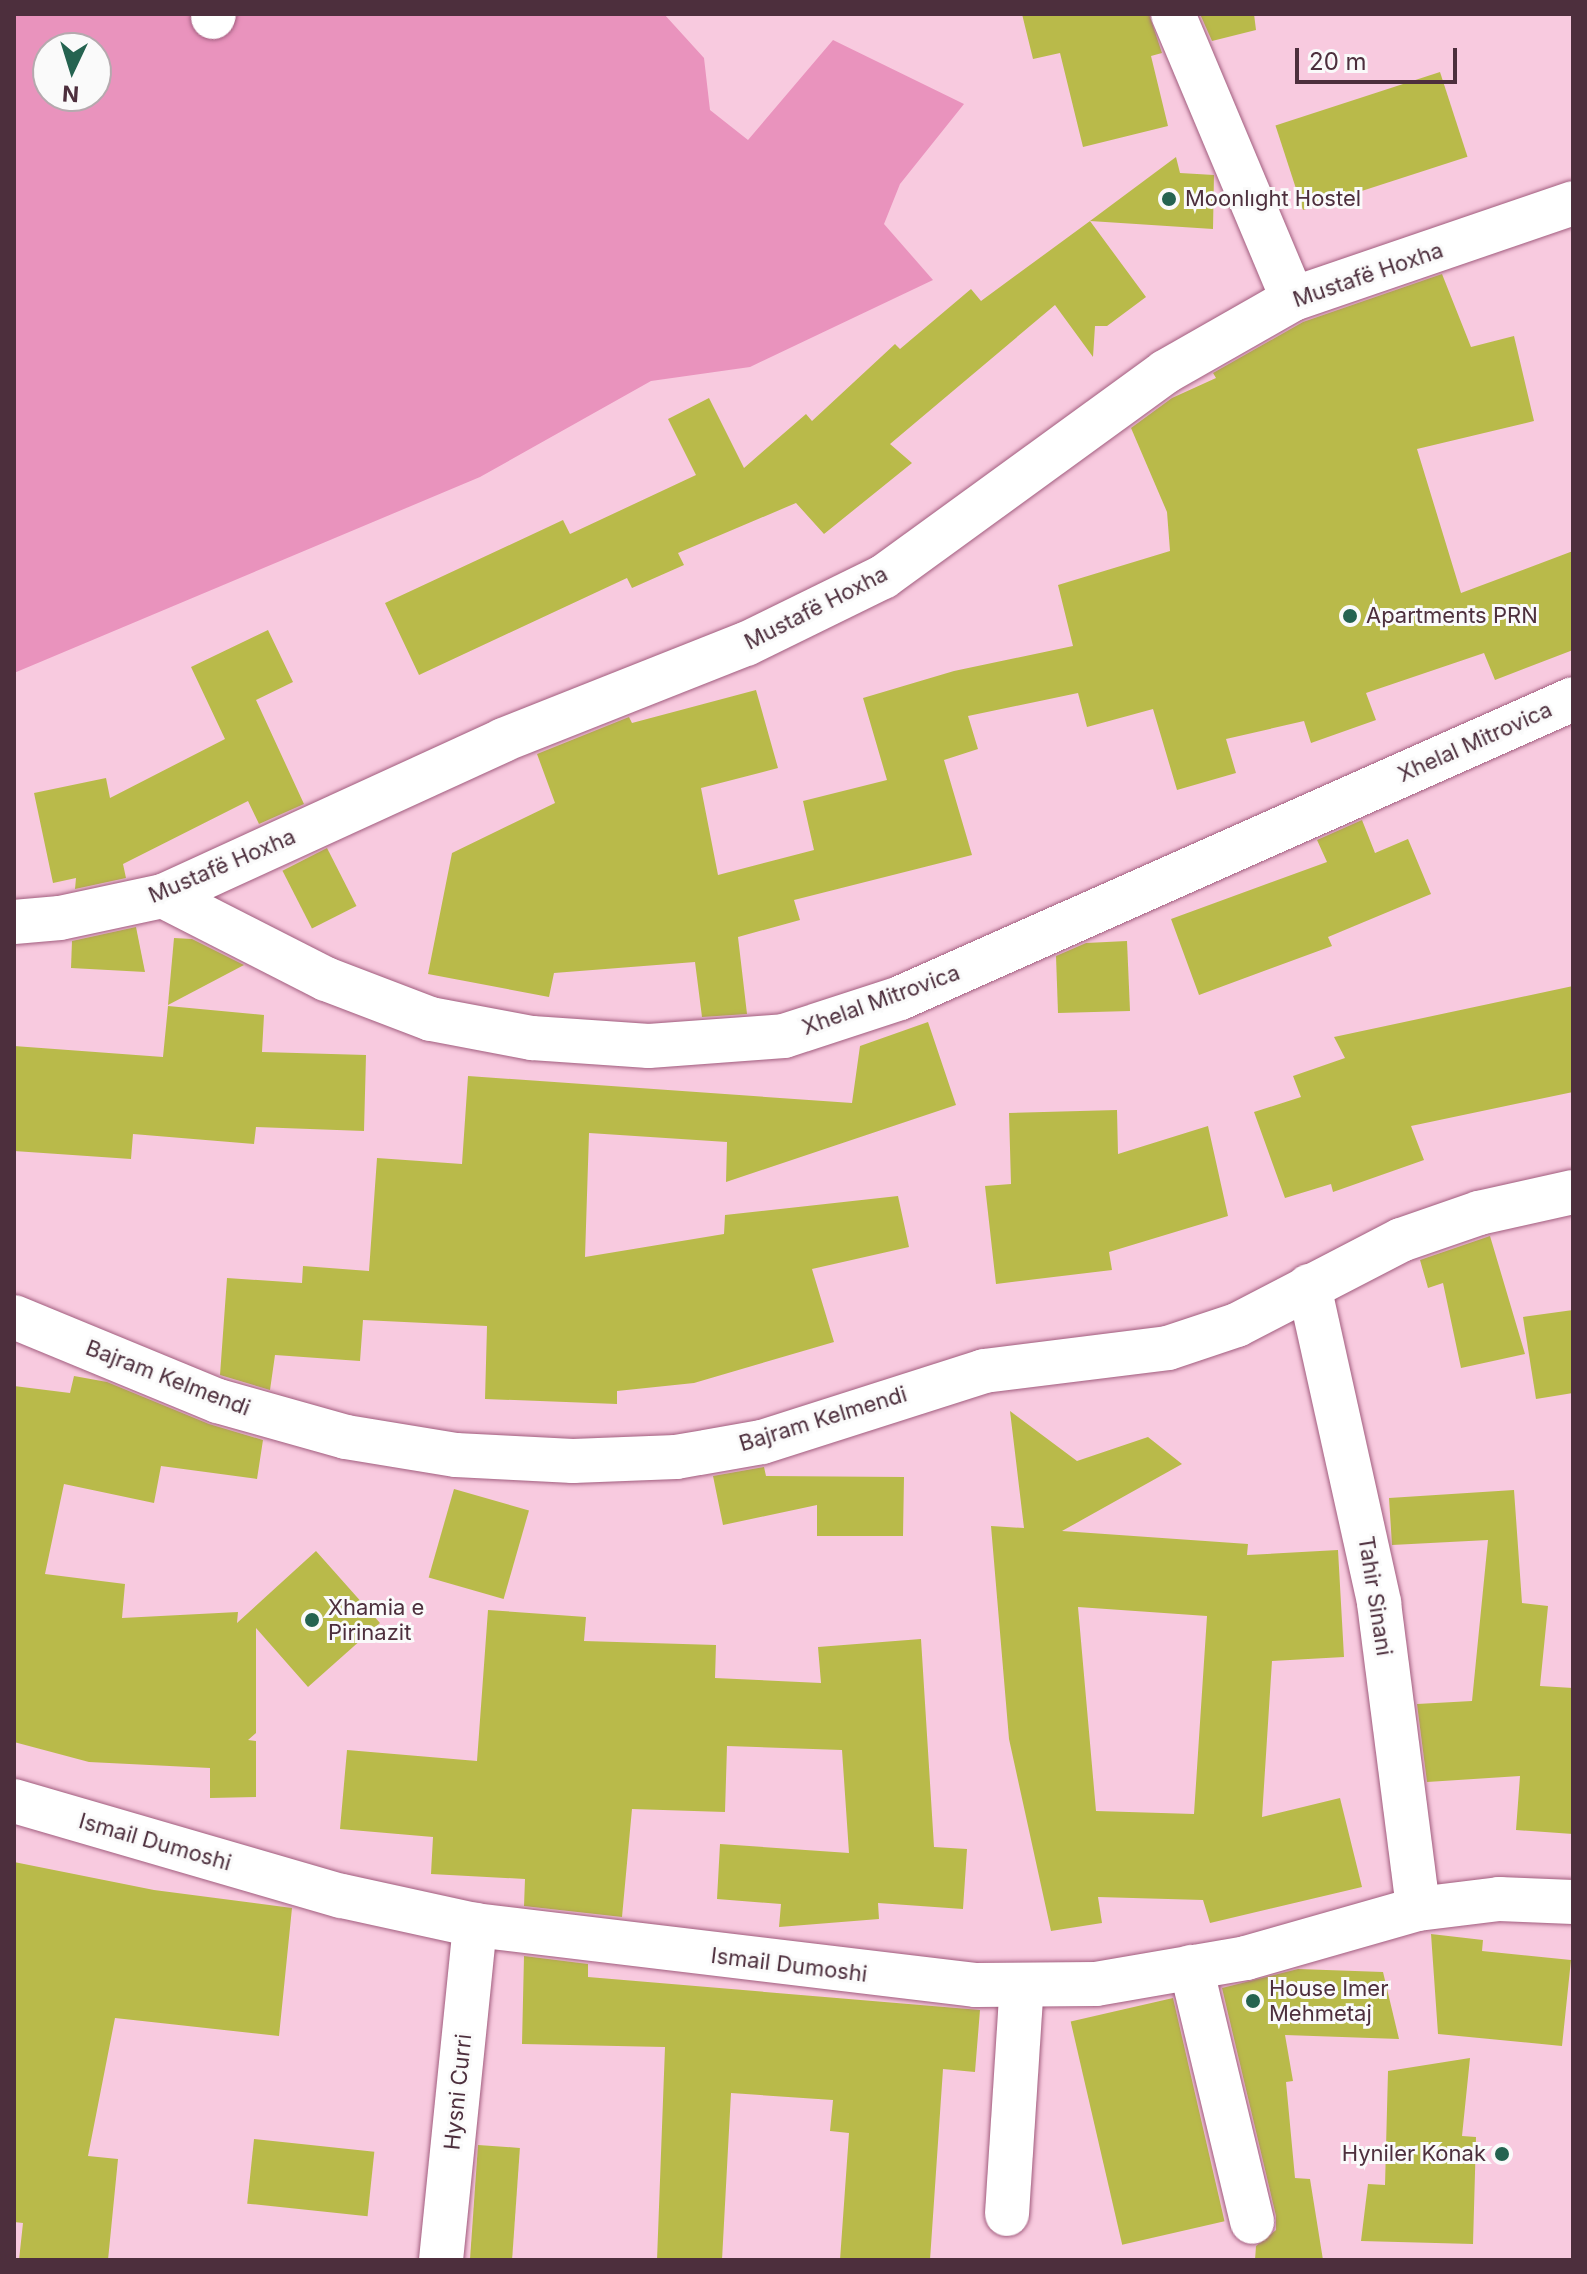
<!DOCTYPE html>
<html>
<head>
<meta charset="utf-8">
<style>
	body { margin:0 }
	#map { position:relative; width:1587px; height:2274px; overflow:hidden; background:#f8cadf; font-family:Inter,sans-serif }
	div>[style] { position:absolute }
	.green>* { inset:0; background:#e993bd }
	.building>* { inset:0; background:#b9ba4a; transform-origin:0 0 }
	.roads { filter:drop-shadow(0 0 2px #a15d7e) drop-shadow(0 0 2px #a15d7e) }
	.minor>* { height:44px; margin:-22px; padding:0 22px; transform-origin:22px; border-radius:22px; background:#fff }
	.dots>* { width:22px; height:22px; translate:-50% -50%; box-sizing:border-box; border:4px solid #fafafa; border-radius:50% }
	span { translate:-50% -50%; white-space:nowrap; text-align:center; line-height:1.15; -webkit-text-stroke:6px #fafafa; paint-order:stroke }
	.poi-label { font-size:22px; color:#4d2f3d }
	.left { translate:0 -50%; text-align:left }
	.right { translate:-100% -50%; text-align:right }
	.street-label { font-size:22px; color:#4d2f3d }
	.frame { position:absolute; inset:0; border:16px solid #4d2f3d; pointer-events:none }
	.north { position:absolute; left:32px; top:32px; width:80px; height:80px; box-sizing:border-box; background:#fafafa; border:2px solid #b5a9ae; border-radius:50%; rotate:184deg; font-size:22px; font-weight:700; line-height:32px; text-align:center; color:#4d2f3d }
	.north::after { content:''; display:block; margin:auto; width:28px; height:36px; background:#256350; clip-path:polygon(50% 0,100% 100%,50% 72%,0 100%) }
	.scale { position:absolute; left:1295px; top:48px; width:162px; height:36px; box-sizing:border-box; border:4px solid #4d2f3d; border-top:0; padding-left:10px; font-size:24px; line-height:28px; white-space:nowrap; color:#4d2f3d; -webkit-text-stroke:6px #fafafa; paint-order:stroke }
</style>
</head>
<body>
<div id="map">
	<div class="green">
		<i style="clip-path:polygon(evenodd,14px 14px,664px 14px,704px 58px,710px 110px,748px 140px,833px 40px,964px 104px,900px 184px,884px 224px,933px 280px,750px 367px,651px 381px,480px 477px,14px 673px,14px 14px,48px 48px,96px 48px,96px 96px,48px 96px,48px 48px)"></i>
	</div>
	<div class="building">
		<i style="clip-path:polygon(1022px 14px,1149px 14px,1162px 53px,1151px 56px,1168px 126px,1083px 147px,1060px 53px,1033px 59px)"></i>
		<i style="clip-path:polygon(1200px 14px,1254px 14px,1256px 30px,1212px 41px)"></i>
		<i style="left:1440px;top:72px;width:89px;height:173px;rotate:72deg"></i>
		<i style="clip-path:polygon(1176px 157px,1180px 173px,1214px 175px,1213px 229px,1090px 221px)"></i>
		<i style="clip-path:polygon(1090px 221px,1146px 297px,1107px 326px,1095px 326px,1093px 357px,1055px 305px,890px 444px,912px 463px,824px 534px,796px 503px,678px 553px,684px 565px,632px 588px,627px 578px,419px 675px,385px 603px,563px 520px,570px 534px,696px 475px,668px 419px,709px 398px,744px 468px,806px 414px,812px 421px,895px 344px,900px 349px,971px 289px,981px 301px)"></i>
		<i style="clip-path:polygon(1442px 274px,1471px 347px,1514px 336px,1534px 421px,1417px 449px,1461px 593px,1573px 551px,1573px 650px,1495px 680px,1484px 653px,1366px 693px,1376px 720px,1311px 743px,1304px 721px,1226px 739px,1236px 773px,1177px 790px,1153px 709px,1087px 727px,1078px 693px,968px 716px,978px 749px,944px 760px,972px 855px,794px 900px,800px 920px,738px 937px,747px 1014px,702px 1017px,695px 962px,554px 973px,549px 997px,428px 974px,452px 853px,555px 803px,537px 754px,629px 717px,632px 723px,756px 690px,778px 768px,701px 788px,718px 875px,814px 850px,803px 801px,887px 780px,863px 698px,954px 671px,1073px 646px,1058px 585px,1170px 551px,1167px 512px,1131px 428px,1172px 398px,1216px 378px,1213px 373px,1303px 322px)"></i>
		<i style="clip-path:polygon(268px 630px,293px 682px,256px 700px,304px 804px,259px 824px,248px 801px,123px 864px,126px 878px,75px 889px,76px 878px,53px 883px,34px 793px,106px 778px,110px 798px,225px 739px,191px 667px)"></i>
		<i style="clip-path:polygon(1362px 820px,1375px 853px,1408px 839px,1431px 894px,1328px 937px,1332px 946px,1199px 995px,1171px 919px,1327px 862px,1317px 840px)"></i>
		<i style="left:327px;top:848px;width:65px;height:50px;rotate:63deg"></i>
		<i style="clip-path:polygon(136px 927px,145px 972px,71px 968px,72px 941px)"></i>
		<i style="clip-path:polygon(174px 938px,192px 939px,244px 965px,168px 1005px)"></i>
		<i style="clip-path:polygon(1127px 941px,1130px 1011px,1058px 1013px,1056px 956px,1086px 943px)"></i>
		<i style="clip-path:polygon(1573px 986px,1573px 1092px,1411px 1126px,1424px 1160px,1333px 1192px,1331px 1184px,1285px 1198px,1254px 1112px,1301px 1097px,1293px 1076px,1345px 1058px,1334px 1037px)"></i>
		<i style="clip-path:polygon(168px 1006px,264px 1015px,262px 1052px,366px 1055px,364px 1131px,256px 1127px,254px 1144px,133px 1134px,131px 1159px,14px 1151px,14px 1046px,163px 1057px)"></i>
		<i style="clip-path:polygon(928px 1022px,956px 1105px,726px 1182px,727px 1142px,589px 1133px,585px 1257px,724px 1234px,725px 1215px,898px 1196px,909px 1247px,812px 1269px,834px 1342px,694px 1383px,617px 1391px,617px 1404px,485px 1399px,487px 1326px,363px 1320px,360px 1361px,275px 1355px,270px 1390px,220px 1375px,227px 1278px,302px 1283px,303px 1266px,369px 1271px,377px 1158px,462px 1164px,468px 1076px,852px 1103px,860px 1046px)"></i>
		<i style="clip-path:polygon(1117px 1110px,1118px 1154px,1208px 1126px,1228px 1216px,1109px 1252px,1112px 1270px,996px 1284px,985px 1186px,1011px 1184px,1009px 1113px)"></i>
		<i style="clip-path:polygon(1490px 1236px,1525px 1354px,1461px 1368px,1443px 1283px,1428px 1288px,1420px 1260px)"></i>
		<i style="clip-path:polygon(1573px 1310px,1573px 1393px,1536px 1399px,1523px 1317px)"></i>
		<i style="clip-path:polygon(74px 1376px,107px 1382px,209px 1424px,263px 1440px,257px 1479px,161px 1466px,154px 1503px,64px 1484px,45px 1574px,125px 1584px,122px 1618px,238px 1612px,237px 1623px,316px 1551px,380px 1623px,308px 1687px,256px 1628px,256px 1733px,248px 1740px,256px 1741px,256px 1797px,210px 1798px,210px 1768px,89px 1762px,14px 1742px,14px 1386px,70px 1393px)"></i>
		<i style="clip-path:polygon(evenodd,1010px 1411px,1077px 1461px,1148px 1437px,1182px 1464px,1062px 1531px,1248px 1544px,1247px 1555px,1338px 1550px,1344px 1657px,1272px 1661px,1262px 1817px,1340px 1798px,1362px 1887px,1210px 1923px,1203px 1900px,1098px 1897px,1102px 1923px,1051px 1931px,1009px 1739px,991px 1526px,1024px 1528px,1010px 1411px,1078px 1607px,1207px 1616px,1194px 1814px,1096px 1811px,1078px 1607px)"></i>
		<i style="clip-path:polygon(764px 1467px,766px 1476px,904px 1477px,903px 1536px,817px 1536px,817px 1505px,723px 1525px,713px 1476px)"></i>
		<i style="left:454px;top:1489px;width:78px;height:92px;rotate:16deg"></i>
		<i style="clip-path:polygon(1514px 1490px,1522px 1603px,1548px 1606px,1540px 1686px,1573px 1688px,1573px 1834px,1516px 1830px,1520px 1776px,1427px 1782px,1417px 1704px,1472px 1701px,1488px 1540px,1392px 1545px,1389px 1498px)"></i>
		<i style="clip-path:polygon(488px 1610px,586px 1617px,584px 1641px,716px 1645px,715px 1678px,821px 1683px,818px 1647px,921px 1639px,934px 1847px,967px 1849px,963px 1909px,878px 1903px,879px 1919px,779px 1927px,781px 1904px,717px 1899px,720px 1844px,849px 1853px,842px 1750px,727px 1746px,725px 1812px,632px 1809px,622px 1917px,524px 1906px,525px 1879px,431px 1874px,433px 1837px,340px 1829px,347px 1750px,477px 1761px)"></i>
		<i style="clip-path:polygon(14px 1862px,154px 1890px,292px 1908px,279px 2036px,115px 2018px,88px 2156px,118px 2159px,108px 2260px,19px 2260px,23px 2223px,14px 2222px)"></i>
		<i style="clip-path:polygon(1431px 1934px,1483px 1940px,1482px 1951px,1571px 1960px,1562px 2046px,1438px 2034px)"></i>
		<i style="clip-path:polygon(524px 1956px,588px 1964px,588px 1977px,980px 2010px,975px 2072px,943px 2069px,930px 2260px,840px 2260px,849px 2133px,830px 2131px,833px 2100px,731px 2093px,722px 2260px,657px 2260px,665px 2047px,522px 2044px)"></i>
		<i style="clip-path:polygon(1298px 1969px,1383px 1972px,1399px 2039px,1285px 2035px,1293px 2081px,1286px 2082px,1295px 2178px,1310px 2179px,1323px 2260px,1255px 2260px,1256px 2246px,1276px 2230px,1276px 2216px,1222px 1988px)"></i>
		<i style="left:1173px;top:1998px;width:229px;height:105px;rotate:77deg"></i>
		<i style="clip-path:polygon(1470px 2058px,1462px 2136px,1476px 2137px,1473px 2244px,1361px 2241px,1368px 2184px,1385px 2185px,1388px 2071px)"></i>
		<i style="left:254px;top:2139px;width:121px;height:65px;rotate:6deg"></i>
		<i style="left:478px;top:2145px;width:42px;height:115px;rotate:4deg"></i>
	</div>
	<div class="roads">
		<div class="minor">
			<i style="left:1173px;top:14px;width:309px;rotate:67.2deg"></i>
			<i style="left:213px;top:17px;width:3px;rotate:-72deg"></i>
			<i style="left:163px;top:896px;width:183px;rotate:27deg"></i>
			<i style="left:326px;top:979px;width:112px;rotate:20.9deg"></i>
			<i style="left:431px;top:1019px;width:103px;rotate:10.7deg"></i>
			<i style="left:532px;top:1038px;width:117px;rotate:3.9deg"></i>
			<i style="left:649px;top:1046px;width:135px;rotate:-4.2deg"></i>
			<i style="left:784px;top:1036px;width:122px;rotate:-18.1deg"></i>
			<i style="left:900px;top:998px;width:736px;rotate:-23.95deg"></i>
			<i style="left:14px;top:922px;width:46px;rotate:-5deg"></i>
			<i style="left:60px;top:918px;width:105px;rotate:-12.1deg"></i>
			<i style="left:163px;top:896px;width:374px;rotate:-24.6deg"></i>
			<i style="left:503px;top:740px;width:261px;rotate:-21.6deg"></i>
			<i style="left:746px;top:644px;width:153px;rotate:-26.1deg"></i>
			<i style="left:883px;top:577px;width:349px;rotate:-36deg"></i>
			<i style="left:1165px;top:372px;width:147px;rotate:-29.7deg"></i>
			<i style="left:1293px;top:299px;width:296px;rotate:-18.9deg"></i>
			<i style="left:1309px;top:1286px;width:325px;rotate:77.5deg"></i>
			<i style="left:1379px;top:1603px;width:308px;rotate:82.7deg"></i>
			<i style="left:14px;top:1317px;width:221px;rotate:22.4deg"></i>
			<i style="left:218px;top:1401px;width:133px;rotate:15.7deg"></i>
			<i style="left:346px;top:1437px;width:111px;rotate:9.3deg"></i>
			<i style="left:456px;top:1455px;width:117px;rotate:2.9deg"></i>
			<i style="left:573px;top:1461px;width:103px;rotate:-2.2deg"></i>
			<i style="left:676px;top:1457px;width:87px;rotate:-9.9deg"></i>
			<i style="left:762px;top:1442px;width:233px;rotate:-17.7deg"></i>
			<i style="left:984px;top:1371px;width:185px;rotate:-7.1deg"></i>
			<i style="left:1168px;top:1348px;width:73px;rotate:-18.4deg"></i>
			<i style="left:1237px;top:1325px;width:185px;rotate:-27.4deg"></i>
			<i style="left:1401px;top:1240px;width:83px;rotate:-19.1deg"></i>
			<i style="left:1479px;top:1213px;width:96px;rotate:-12.6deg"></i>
			<i style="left:14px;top:1801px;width:341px;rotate:16.2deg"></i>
			<i style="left:342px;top:1896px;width:136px;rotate:12.3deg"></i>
			<i style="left:475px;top:1925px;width:505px;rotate:6.83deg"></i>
			<i style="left:976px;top:1985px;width:120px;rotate:-0.5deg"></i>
			<i style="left:1096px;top:1984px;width:152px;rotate:-9.8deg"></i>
			<i style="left:1246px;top:1958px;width:179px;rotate:-15.9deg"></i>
			<i style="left:1418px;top:1909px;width:82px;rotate:-7deg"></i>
			<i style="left:1499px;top:1899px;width:74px;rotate:2.3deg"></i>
			<i style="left:1191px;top:1967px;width:262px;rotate:76.5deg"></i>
			<i style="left:1007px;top:2214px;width:229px;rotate:-86.3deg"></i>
			<i style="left:441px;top:2260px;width:337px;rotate:-84.2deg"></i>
		</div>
	</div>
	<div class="dots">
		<i style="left:1169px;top:199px;background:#256350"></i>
		<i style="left:1350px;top:616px;background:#256350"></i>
		<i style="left:312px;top:1620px;background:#256350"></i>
		<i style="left:1253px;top:2001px;background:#256350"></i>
		<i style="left:1502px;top:2154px;background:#256350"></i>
	</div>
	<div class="poi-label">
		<span class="left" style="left:1185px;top:199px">Moonlıght Hostel</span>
		<span class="left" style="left:1366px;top:616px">Apartments PRN</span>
		<span class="left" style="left:328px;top:1620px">Xhamia e<br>Pirinazit</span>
		<span class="left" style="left:1269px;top:2001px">House Imer<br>Mehmetaj</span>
		<span class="right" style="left:1486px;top:2154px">Hyniler Konak</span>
	</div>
	<div class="street-label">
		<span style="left:1368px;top:275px;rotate:-19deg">Mustafë Hoxha</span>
		<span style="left:816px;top:608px;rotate:-27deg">Mustafë Hoxha</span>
		<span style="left:1475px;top:742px;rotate:-24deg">Xhelal Mitrovica</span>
		<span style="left:222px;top:866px;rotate:-23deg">Mustafë Hoxha</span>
		<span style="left:881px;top:1000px;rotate:-20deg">Xhelal Mitrovica</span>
		<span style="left:168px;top:1378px;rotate:21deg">Bajram Kelmendi</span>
		<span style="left:823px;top:1419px;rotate:-17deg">Bajram Kelmendi</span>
		<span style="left:1375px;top:1596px;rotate:81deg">Tahir Sinani</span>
		<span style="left:155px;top:1842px;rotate:16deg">Ismail Dumoshi</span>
		<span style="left:789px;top:1965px;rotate:7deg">Ismail Dumoshi</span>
		<span style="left:458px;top:2092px;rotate:-84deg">Hysni Curri</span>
	</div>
	<div class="frame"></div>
	<div class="north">N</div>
	<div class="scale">20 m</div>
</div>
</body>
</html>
